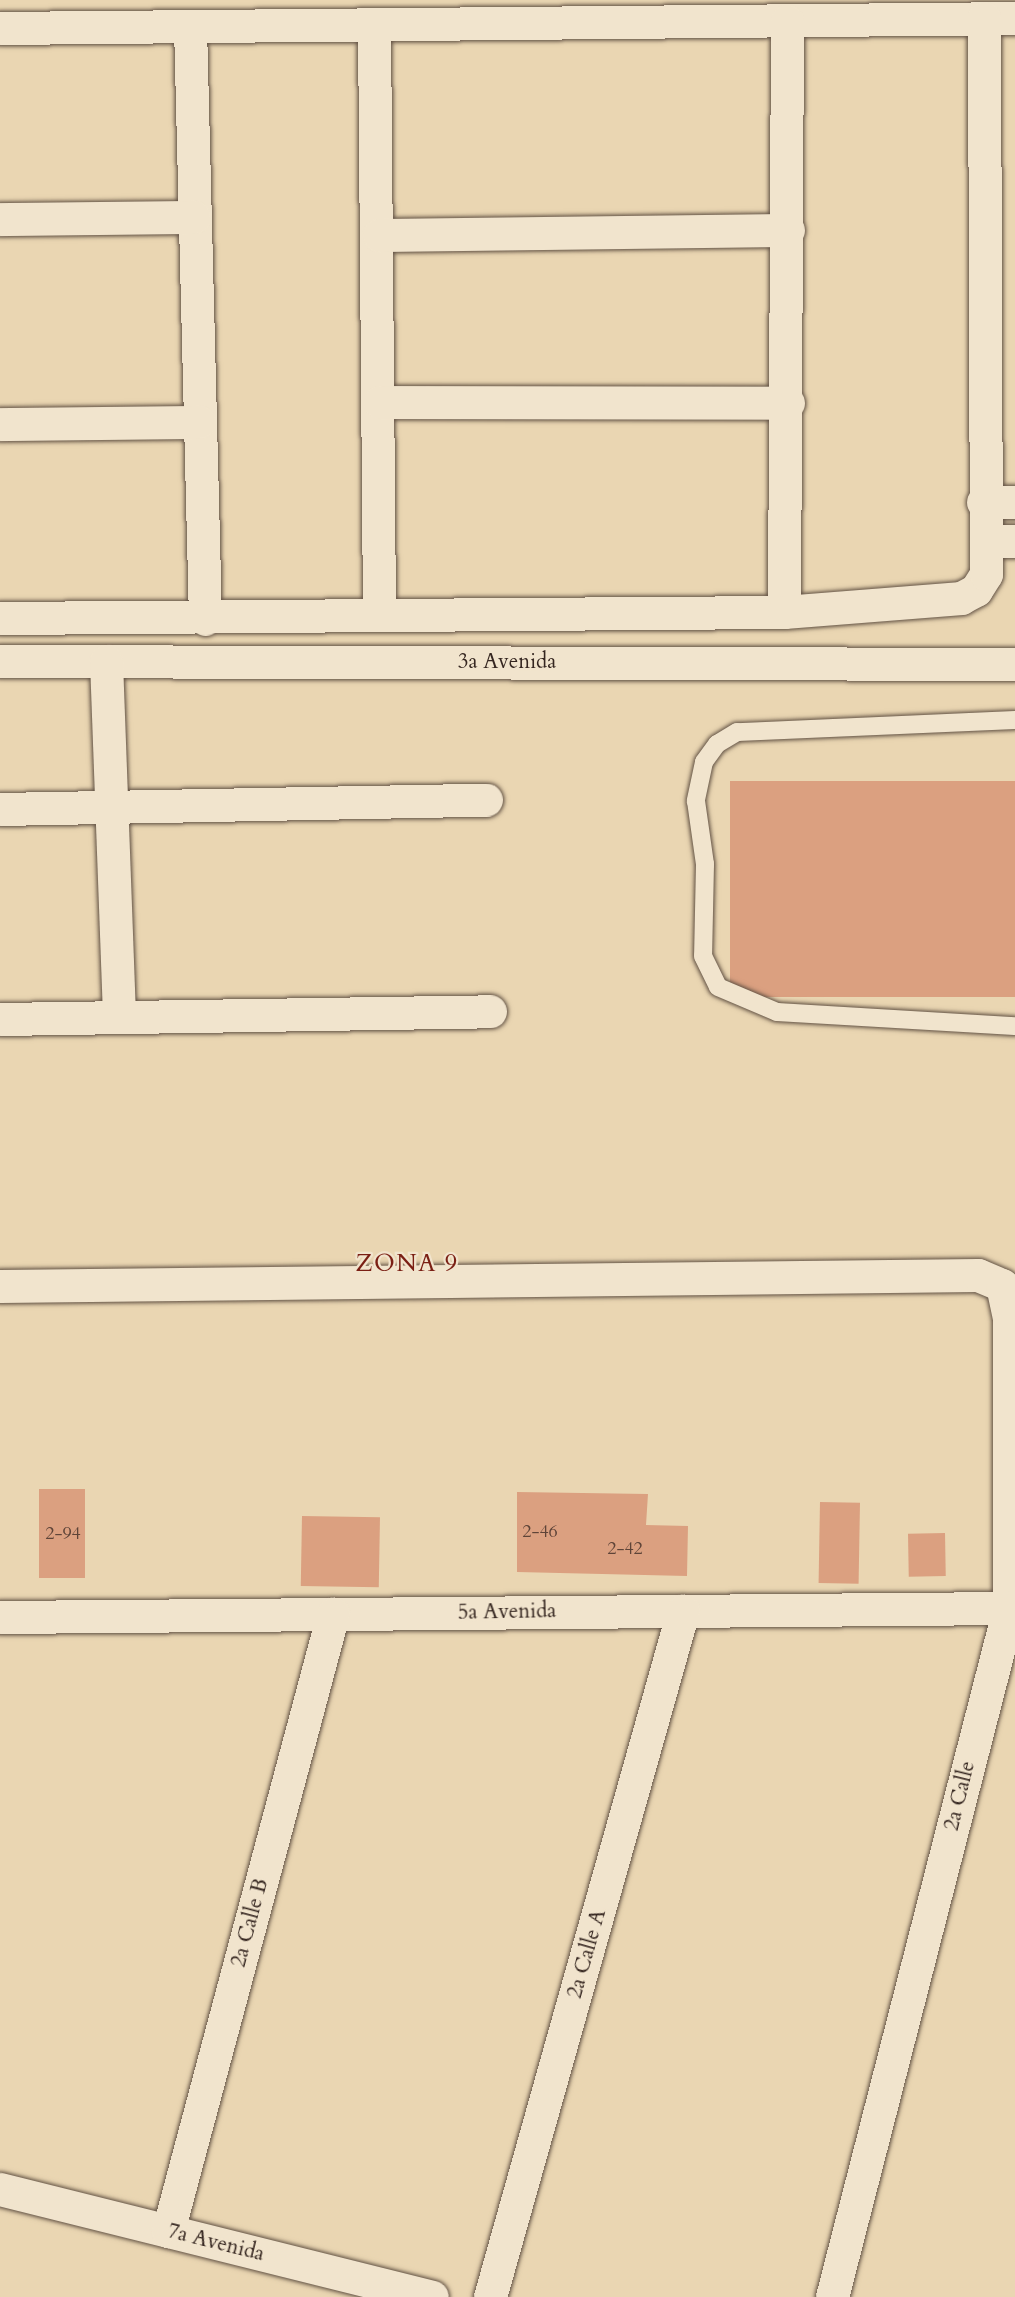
<!DOCTYPE html>
<html>
<head>
<meta charset="utf-8">
<style>
	body { margin:0 }
	#map { position:relative; width:1015px; height:2297px; overflow:hidden; background:#ead6b2; font-family:Cardo,serif }
	div>[style] { position:absolute }
	.building>* { inset:0; background:#dba080; transform-origin:0 0 }
	.roads { filter:drop-shadow(0 0 2px #625244) drop-shadow(0 0 2px #625244) }
	.service>* { height:18px; margin:-9px; padding:0 9px; transform-origin:9px; border-radius:9px; background:#f1e4cd }
	.minor>* { height:33px; margin:-16.5px; padding:0 16.5px; transform-origin:16.5px; border-radius:16.5px; background:#f1e4cd }
	span { translate:-50% -50%; white-space:nowrap; text-align:center; line-height:1.15; -webkit-text-stroke:4.5px #f1e4cd; paint-order:stroke }
	.number-label { font-size:18px; color:#5e4438 }
	.number-label span { -webkit-text-stroke-width:0 }
	.street-label { font-size:21px; color:#352620 }
	.quarter-label { font-size:24px; color:#7a1f14; letter-spacing:1.5px }
</style>
</head>
<body>
<div id="map">
	<div class="building">
		<i style="left:1015px;top:781px;width:216px;height:285px;rotate:90deg"></i>
		<i style="left:39px;top:1489px;width:46px;height:89px"></i>
		<i style="clip-path:polygon(517px 1492px,648px 1494px,646px 1525px,688px 1526px,687px 1576px,517px 1572px)"></i>
		<i style="left:820px;top:1502px;width:40px;height:81px;rotate:1deg"></i>
		<i style="left:302px;top:1516px;width:78px;height:70px;rotate:1deg"></i>
		<i style="left:945px;top:1533px;width:43px;height:37px;rotate:89deg"></i>
	</div>
	<div class="roads">
		<div class="service">
			<i style="left:1015px;top:720px;width:278px;rotate:177.5deg"></i>
			<i style="left:737px;top:732px;width:23px;rotate:149deg"></i>
			<i style="left:717px;top:744px;width:22px;rotate:126deg"></i>
			<i style="left:704px;top:762px;width:40px;rotate:102deg"></i>
			<i style="left:696px;top:801px;width:64px;rotate:81.9deg"></i>
			<i style="left:705px;top:864px;width:92px;rotate:91.2deg"></i>
			<i style="left:703px;top:956px;width:34px;rotate:64deg"></i>
			<i style="left:718px;top:987px;width:64px;rotate:23deg"></i>
			<i style="left:777px;top:1012px;width:238px;rotate:3.4deg"></i>
		</div>
		<div class="minor">
			<i style="left:190px;top:26px;width:593px;rotate:88.55deg"></i>
			<i style="left:374px;top:26px;width:588px;rotate:89.51deg"></i>
			<i style="left:0;top:28px;width:1015px;rotate:-0.56deg"></i>
			<i style="left:0;top:219px;width:194px;rotate:-0.6deg"></i>
			<i style="left:379px;top:235px;width:409px;rotate:-0.7deg"></i>
			<i style="left:380px;top:402px;width:408px;rotate:0.1deg"></i>
			<i style="left:0;top:424px;width:199px;rotate:-0.6deg"></i>
			<i style="left:983px;top:502px;width:32px"></i>
			<i style="left:986px;top:541px;width:29px"></i>
			<i style="left:784px;top:612px;width:591px;rotate:-89.71deg"></i>
			<i style="left:0;top:618px;width:784px;rotate:-0.44deg"></i>
			<i style="left:784px;top:612px;width:178px;rotate:-4.5deg"></i>
			<i style="left:961px;top:598px;width:17px;rotate:-28deg"></i>
			<i style="left:976px;top:590px;width:19px;rotate:-58deg"></i>
			<i style="left:986px;top:574px;width:556px;rotate:-90.21deg"></i>
			<i style="left:0;top:661px;width:1015px;rotate:0.17deg"></i>
			<i style="left:106px;top:661px;width:356px;rotate:87.9deg"></i>
			<i style="left:0;top:809px;width:486px;rotate:-1.1deg"></i>
			<i style="left:0;top:1019px;width:490px;rotate:-0.9deg"></i>
			<i style="left:0;top:1286px;width:978px;rotate:-0.64deg"></i>
			<i style="left:978px;top:1275px;width:26px;rotate:23deg"></i>
			<i style="left:1002px;top:1285px;width:35px;rotate:78deg"></i>
			<i style="left:1009px;top:1319px;width:289px;rotate:90deg"></i>
			<i style="left:1009px;top:1608px;width:711px;rotate:104.41deg"></i>
			<i style="left:0;top:1617px;width:1015px;rotate:-0.51deg"></i>
			<i style="left:0;top:2189px;width:445px;rotate:14deg"></i>
			<i style="left:168px;top:2231px;width:639px;rotate:-75.03deg"></i>
			<i style="left:490px;top:2297px;width:713px;rotate:-74.29deg"></i>
		</div>
	</div>
	<div class="number-label">
		<span style="left:540px;top:1532px">2-46</span>
		<span style="left:63px;top:1534px">2-94</span>
		<span style="left:625px;top:1549px">2-42</span>
	</div>
	<div class="street-label">
		<span style="left:507px;top:662px">3a Avenida</span>
		<span style="left:507px;top:1612px;rotate:-1deg">5a Avenida</span>
		<span style="left:960px;top:1796px;rotate:-76deg">2a Calle</span>
		<span style="left:250px;top:1923px;rotate:-75deg">2a Calle B</span>
		<span style="left:587px;top:1954px;rotate:-74deg">2a Calle A</span>
		<span style="left:216px;top:2243px;rotate:14deg">7a Avenida</span>
	</div>
	<div class="quarter-label">
		<span style="left:407px;top:1264px">ZONA 9</span>
	</div>
</div>
</body>
</html>
